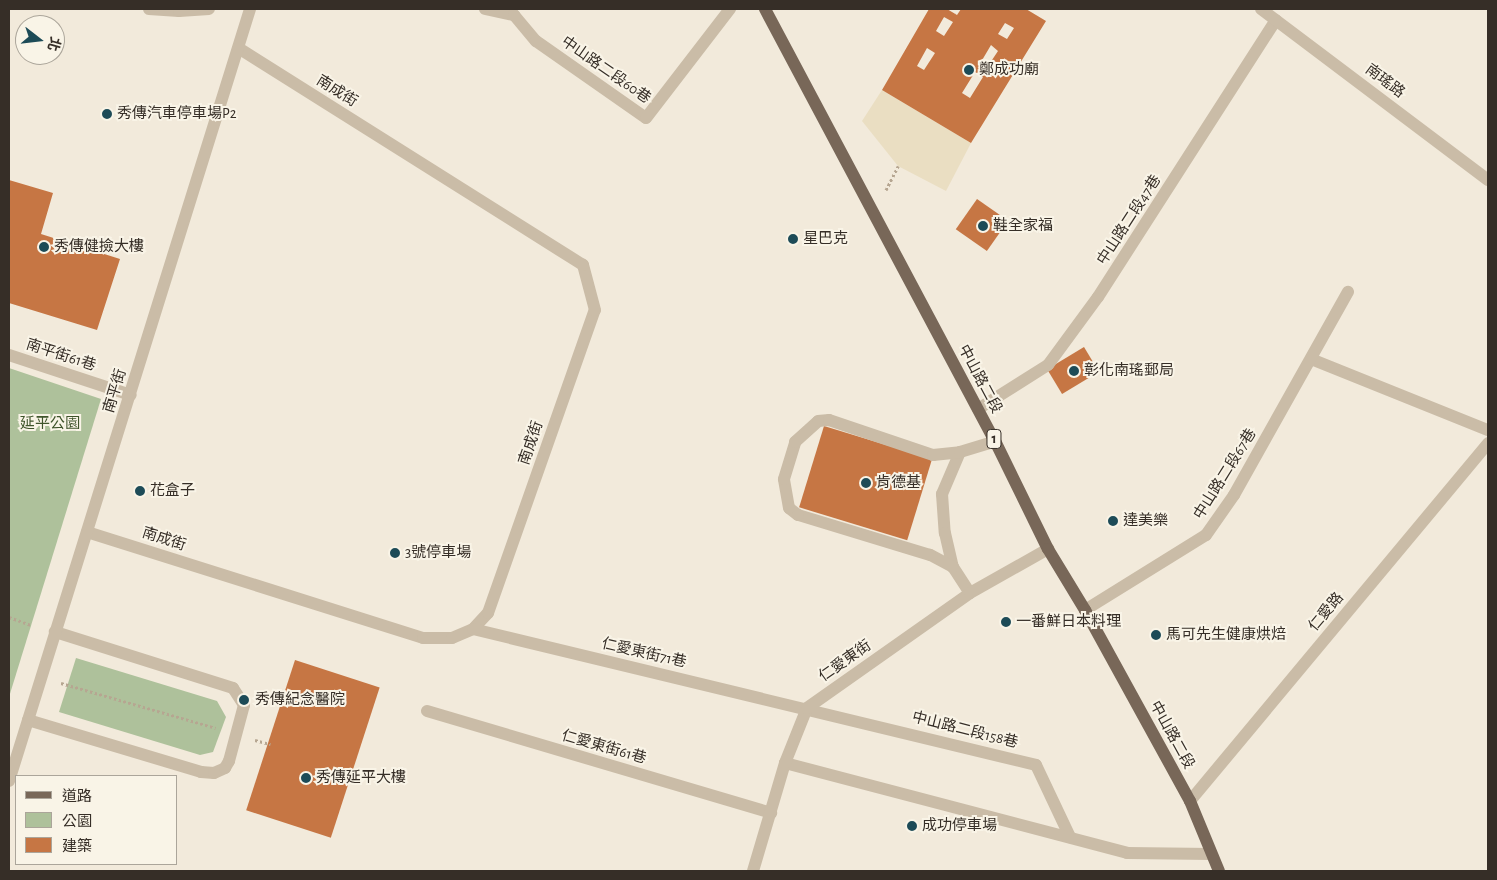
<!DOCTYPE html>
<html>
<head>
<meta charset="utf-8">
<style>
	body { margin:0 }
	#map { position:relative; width:1497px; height:880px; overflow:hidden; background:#f2eadb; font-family:"Alegreya Sans","Noto Sans TC",sans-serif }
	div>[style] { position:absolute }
	.green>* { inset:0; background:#aec19b }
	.plaza>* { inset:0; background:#eadec2 }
	.building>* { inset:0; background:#c67644; transform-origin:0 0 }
	.path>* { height:3px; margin-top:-1.5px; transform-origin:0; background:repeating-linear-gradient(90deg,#b6a691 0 2.5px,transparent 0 5px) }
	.lane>* { height:12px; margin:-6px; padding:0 6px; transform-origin:6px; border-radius:6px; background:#cabca7 }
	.street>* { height:12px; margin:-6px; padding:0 6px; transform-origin:6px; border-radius:6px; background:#cabca7 }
	.primary>* { height:12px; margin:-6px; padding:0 6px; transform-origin:6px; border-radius:6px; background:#786758 }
	.dots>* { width:14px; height:14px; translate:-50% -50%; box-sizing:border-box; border:2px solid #f9f4e7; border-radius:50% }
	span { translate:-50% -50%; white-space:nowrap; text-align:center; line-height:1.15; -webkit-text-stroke:4px #f9f4e7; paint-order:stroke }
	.shield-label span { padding:1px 4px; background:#f9f4e7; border:1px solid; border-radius:4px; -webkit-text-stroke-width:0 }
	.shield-label { font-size:14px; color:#362e27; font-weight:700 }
	.street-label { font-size:15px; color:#362e27 }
	.poi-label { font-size:15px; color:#362e27 }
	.left { translate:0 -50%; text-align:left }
	.park-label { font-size:15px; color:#3f542b }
	.frame { position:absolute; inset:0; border:10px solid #362e27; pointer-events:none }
	.legend { position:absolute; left:15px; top:775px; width:162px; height:90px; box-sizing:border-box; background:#f9f4e7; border:1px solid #aba59a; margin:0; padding:6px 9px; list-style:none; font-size:15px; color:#362e27 }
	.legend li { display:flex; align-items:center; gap:10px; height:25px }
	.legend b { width:25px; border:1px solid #aba59a }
	.north { position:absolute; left:15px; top:15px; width:50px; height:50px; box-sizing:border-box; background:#f9f4e7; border:1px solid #aba59a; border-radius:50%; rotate:106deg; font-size:14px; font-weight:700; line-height:20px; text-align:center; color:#362e27 }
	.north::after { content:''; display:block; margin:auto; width:18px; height:22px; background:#1d4b57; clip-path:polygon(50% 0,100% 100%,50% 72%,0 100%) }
</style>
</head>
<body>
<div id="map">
	<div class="green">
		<i style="clip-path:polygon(9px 368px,101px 399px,9px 697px)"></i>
		<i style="clip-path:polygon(76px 658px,217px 701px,226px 717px,213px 752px,200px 755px,59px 712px)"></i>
	</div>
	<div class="plaza">
		<i style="clip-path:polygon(882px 90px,971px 143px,946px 191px,898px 166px,862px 121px)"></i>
	</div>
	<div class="building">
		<i style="clip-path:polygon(evenodd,929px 9px,947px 9px,957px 15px,961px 9px,1026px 9px,1046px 21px,971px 143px,882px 90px,929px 9px,944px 17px,953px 22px,944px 36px,936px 31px,944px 17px,929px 9px,1005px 23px,1014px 28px,1007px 39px,998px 34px,1005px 23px,929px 9px,991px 45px,998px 51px,988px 66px,981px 62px,991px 45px,929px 9px,927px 48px,935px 53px,924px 70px,917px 66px,927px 48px,929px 9px,975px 72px,983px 77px,970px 98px,962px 93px,975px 72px)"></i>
		<i style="clip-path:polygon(9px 180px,53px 193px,41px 234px,120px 259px,97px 330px,9px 303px)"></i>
		<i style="left:977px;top:199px;width:38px;height:37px;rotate:35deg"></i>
		<i style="left:1084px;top:347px;width:29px;height:43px;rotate:59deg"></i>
		<i style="left:824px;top:426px;width:113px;height:85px;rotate:17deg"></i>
		<i style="left:295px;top:660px;width:89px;height:158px;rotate:18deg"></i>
	</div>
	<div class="path">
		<i style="left:886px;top:190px;width:27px;rotate:-63deg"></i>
		<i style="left:9px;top:617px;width:23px;rotate:20deg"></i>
		<i style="left:61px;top:683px;width:161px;rotate:16.2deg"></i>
		<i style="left:255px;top:740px;width:16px;rotate:15deg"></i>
	</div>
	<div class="lane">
		<i style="left:149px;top:9px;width:30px;rotate:4deg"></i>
		<i style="left:179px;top:11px;width:30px;rotate:-4deg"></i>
		<i style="left:485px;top:9px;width:30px;rotate:12deg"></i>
		<i style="left:514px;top:15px;width:34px;rotate:50deg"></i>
		<i style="left:536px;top:41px;width:134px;rotate:35deg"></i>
		<i style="left:646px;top:118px;width:138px;rotate:-52.4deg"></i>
		<i style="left:1311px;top:359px;width:191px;rotate:21.9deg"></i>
		<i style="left:978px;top:409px;width:83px;rotate:-32.2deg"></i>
		<i style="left:1048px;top:365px;width:84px;rotate:-53.7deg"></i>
		<i style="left:1098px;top:297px;width:329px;rotate:-57.3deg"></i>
		<i style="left:960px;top:452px;width:46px;rotate:113.2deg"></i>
		<i style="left:942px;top:494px;width:39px;rotate:86deg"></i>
		<i style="left:945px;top:533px;width:35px;rotate:77deg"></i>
		<i style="left:953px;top:567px;width:31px;rotate:57deg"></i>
		<i style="left:953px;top:567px;width:26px;rotate:-152deg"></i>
		<i style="left:930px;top:555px;width:138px;rotate:-163.1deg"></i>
		<i style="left:798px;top:515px;width:11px;rotate:-142deg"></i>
		<i style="left:789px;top:508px;width:29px;rotate:-100deg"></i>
		<i style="left:784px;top:479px;width:39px;rotate:-73deg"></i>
		<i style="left:795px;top:442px;width:31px;rotate:-42deg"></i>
		<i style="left:818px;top:421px;width:11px;rotate:-5deg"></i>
		<i style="left:829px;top:420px;width:110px;rotate:18.6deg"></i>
		<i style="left:933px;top:455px;width:27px;rotate:-6deg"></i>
		<i style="left:960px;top:452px;width:37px;rotate:-17deg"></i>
		<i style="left:1085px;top:610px;width:142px;rotate:-31.8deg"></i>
		<i style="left:1206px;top:535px;width:49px;rotate:-55deg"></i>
		<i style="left:1234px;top:495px;width:233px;rotate:-60.7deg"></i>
		<i style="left:28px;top:720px;width:181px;rotate:16.7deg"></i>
		<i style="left:201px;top:772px;width:13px;rotate:4deg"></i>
		<i style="left:214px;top:773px;width:12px;rotate:-24deg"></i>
		<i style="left:225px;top:768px;width:8px;rotate:-60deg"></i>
		<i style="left:229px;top:761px;width:58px;rotate:-75deg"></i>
		<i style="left:244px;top:705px;width:20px;rotate:-123deg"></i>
		<i style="left:233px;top:688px;width:187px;rotate:-162.5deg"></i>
	</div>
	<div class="street">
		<i style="left:1261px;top:9px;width:284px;rotate:37deg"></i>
		<i style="left:9px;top:355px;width:128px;rotate:18.2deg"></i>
		<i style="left:87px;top:532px;width:352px;rotate:17.5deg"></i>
		<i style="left:423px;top:638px;width:29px"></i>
		<i style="left:452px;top:638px;width:23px;rotate:-23deg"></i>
		<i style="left:473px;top:629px;width:22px;rotate:-47deg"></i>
		<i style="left:488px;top:613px;width:321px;rotate:-70.6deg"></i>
		<i style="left:595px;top:310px;width:47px;rotate:-104.9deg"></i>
		<i style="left:583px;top:265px;width:407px;rotate:-147.8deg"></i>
		<i style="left:473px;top:629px;width:579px;rotate:13.58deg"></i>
		<i style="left:1036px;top:765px;width:80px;rotate:64.7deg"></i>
		<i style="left:427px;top:711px;width:359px;rotate:16.5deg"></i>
		<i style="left:785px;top:763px;width:354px;rotate:14.7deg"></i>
		<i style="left:1127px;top:853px;width:84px;rotate:0.7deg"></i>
		<i style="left:9px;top:781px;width:809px;rotate:-72.66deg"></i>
		<i style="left:1190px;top:801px;width:466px;rotate:-50.2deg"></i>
		<i style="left:753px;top:871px;width:113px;rotate:-73.5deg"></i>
		<i style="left:785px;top:763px;width:59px;rotate:-68.2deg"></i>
		<i style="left:807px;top:708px;width:199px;rotate:-35.2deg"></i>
		<i style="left:970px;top:593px;width:90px;rotate:-29.4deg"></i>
	</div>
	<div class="primary">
		<i style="left:765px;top:9px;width:489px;rotate:62deg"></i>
		<i style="left:995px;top:441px;width:120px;rotate:63.9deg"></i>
		<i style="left:1048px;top:549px;width:71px;rotate:58.8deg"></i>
		<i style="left:1085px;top:610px;width:218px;rotate:61.2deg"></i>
		<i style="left:1190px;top:801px;width:76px;rotate:67.5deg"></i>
	</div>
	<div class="dots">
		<i style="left:969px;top:70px;background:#1d4b57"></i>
		<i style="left:107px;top:114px;background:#1d4b57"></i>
		<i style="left:983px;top:226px;background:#1d4b57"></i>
		<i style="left:793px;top:239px;background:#1d4b57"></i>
		<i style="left:44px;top:247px;background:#1d4b57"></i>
		<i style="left:1074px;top:371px;background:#1d4b57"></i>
		<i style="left:866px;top:483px;background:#1d4b57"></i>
		<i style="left:140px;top:491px;background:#1d4b57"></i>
		<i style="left:1113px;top:521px;background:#1d4b57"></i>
		<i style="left:395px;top:553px;background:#1d4b57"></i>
		<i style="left:1006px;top:622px;background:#1d4b57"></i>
		<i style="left:1156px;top:635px;background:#1d4b57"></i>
		<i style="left:244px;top:700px;background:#1d4b57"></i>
		<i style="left:306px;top:778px;background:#1d4b57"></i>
		<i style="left:912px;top:826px;background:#1d4b57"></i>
	</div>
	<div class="shield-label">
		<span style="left:994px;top:439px">1</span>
	</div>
	<div class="street-label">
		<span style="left:606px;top:70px;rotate:35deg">中山路二段60巷</span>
		<span style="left:1385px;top:81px;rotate:37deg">南瑤路</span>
		<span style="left:337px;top:91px;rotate:32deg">南成街</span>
		<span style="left:1129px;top:220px;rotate:-57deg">中山路二段47巷</span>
		<span style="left:61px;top:355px;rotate:18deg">南平街61巷</span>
		<span style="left:980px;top:379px;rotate:62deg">中山路二段</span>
		<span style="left:115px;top:391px;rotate:-73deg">南平街</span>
		<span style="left:531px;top:443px;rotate:-71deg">南成街</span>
		<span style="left:1225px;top:474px;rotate:-58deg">中山路二段67巷</span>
		<span style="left:164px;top:539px;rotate:18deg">南成街</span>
		<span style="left:1326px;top:612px;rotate:-50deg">仁愛路</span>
		<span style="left:644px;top:653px;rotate:13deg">仁愛東街71巷</span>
		<span style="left:845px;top:661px;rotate:-35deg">仁愛東街</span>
		<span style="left:965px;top:730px;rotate:14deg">中山路二段158巷</span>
		<span style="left:1172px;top:735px;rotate:61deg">中山路二段</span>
		<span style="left:604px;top:747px;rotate:16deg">仁愛東街61巷</span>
	</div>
	<div class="poi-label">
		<span class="left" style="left:979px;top:70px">鄭成功廟</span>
		<span class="left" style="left:117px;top:114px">秀傳汽車停車場P2</span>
		<span class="left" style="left:993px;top:226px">鞋全家福</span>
		<span class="left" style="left:803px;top:239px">星巴克</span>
		<span class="left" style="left:54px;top:247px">秀傳健撿大樓</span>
		<span class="left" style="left:1084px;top:371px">彰化南瑤郵局</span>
		<span class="left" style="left:876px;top:483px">肯德基</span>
		<span class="left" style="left:150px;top:491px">花盒子</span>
		<span class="left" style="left:1123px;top:521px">達美樂</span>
		<span class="left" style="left:405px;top:553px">3號停車場</span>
		<span class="left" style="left:1016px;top:622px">一番鮮日本料理</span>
		<span class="left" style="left:1166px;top:635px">馬可先生健康烘焙</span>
		<span class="left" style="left:255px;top:700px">秀傳紀念醫院</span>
		<span class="left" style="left:316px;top:778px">秀傳延平大樓</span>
		<span class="left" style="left:922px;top:826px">成功停車場</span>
	</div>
	<div class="park-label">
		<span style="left:50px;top:424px">延平公園</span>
	</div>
	<div class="frame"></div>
	<ul class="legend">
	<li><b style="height:6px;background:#786758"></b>道路</li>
	<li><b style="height:14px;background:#aec19b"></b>公園</li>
	<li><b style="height:14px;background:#c67644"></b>建築</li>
	</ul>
	<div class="north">北</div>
</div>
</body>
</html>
